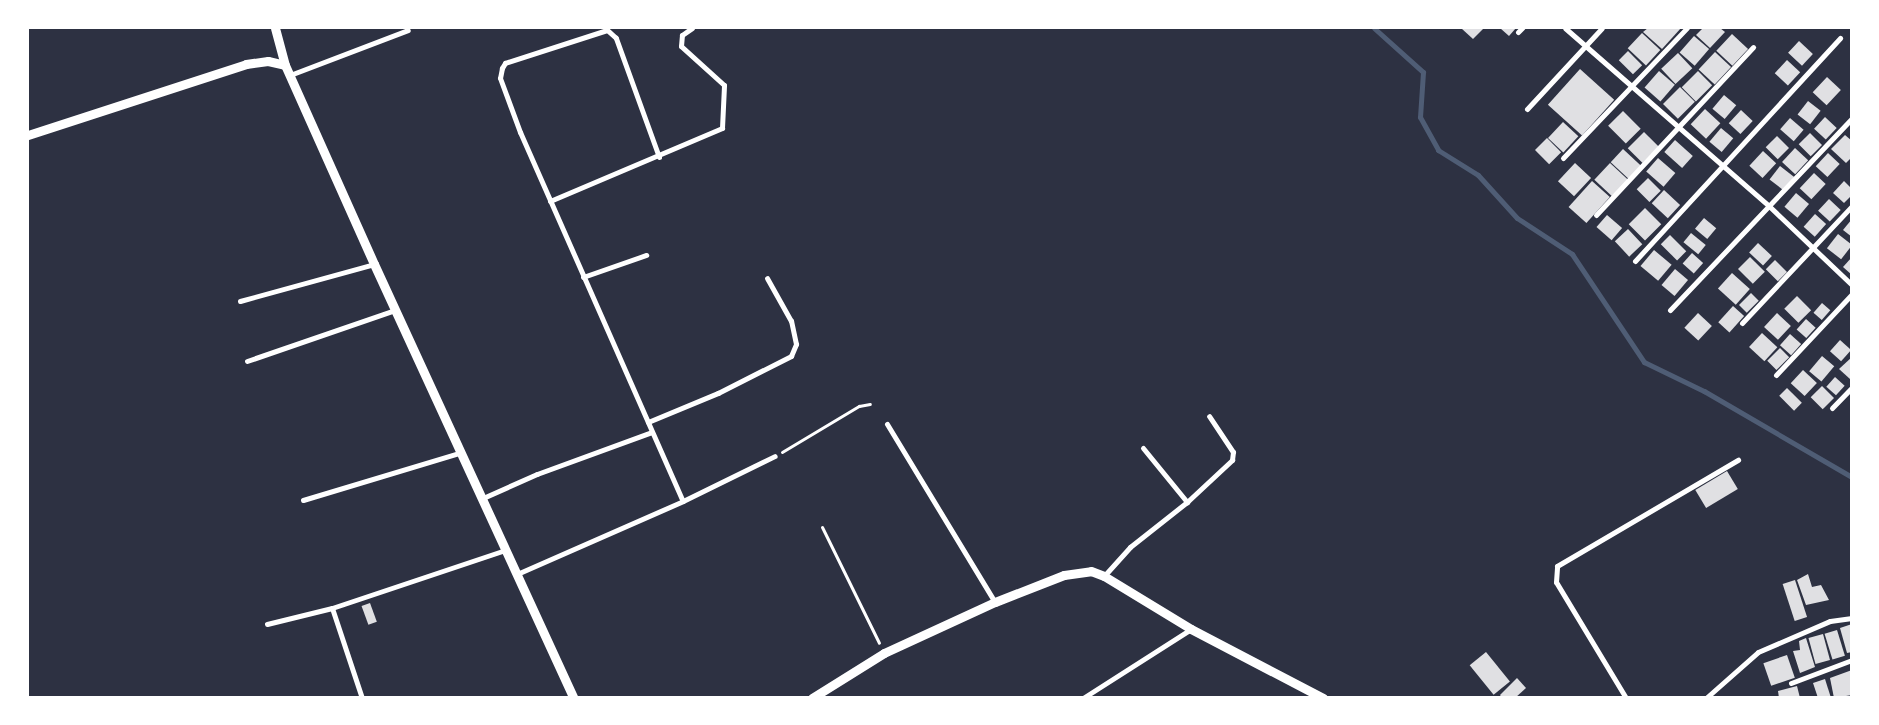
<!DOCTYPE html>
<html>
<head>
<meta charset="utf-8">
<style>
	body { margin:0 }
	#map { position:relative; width:1879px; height:725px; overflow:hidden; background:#2d3142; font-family:Commissioner,sans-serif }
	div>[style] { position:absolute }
	.stream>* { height:5px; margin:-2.5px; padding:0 2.5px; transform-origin:2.5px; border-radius:2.5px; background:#4f5d75 }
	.building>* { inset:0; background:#e0e0e3; transform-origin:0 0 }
	.path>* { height:3px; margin:-1.5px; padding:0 1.5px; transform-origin:1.5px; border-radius:1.5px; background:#fff }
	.minor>* { height:5px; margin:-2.5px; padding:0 2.5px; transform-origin:2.5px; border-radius:2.5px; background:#fff }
	.tertiary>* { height:9px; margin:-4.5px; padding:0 4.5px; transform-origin:4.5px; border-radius:4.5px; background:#fff }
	span { translate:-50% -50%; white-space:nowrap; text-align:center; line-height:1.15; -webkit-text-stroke:4px #fff; paint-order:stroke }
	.frame { position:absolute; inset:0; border:29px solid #fff; pointer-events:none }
</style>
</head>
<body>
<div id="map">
	<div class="stream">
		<i style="left:1374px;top:28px;width:66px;rotate:41.9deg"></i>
		<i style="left:1423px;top:72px;width:45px;rotate:93.8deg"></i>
		<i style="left:1420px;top:117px;width:38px;rotate:61deg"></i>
		<i style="left:1438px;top:150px;width:47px;rotate:32deg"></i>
		<i style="left:1478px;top:175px;width:58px;rotate:47.8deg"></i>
		<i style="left:1517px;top:218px;width:66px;rotate:33.2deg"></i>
		<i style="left:1572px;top:254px;width:130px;rotate:56.3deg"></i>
		<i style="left:1644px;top:362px;width:67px;rotate:25.8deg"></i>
		<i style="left:1704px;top:391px;width:171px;rotate:30.2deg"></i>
	</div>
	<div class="building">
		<i style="clip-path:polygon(1461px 28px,1484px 28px,1473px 39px)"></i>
		<i style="clip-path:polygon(1500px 28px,1516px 28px,1509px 36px)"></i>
		<i style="clip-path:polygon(1648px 28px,1681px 28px,1662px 49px,1643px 32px)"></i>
		<i style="clip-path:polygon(1703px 28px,1720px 28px,1725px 32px,1710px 48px,1696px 35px)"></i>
		<i style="left:1642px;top:33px;width:25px;height:21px;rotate:43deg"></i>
		<i style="left:1732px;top:34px;width:22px;height:23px;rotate:43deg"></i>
		<i style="left:1694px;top:36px;width:20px;height:22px;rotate:41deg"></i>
		<i style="left:1799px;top:41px;width:19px;height:16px;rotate:43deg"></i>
		<i style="left:1628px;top:51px;width:20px;height:13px;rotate:45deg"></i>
		<i style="left:1715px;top:52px;width:22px;height:24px;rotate:43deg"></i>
		<i style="left:1678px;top:53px;width:21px;height:23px;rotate:47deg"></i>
		<i style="left:1787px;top:60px;width:18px;height:18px;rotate:43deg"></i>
		<i style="left:1580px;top:69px;width:46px;height:48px;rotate:42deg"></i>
		<i style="left:1659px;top:71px;width:21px;height:22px;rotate:41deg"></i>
		<i style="left:1698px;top:71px;width:20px;height:23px;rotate:45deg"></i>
		<i style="left:1827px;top:77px;width:19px;height:21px;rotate:43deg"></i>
		<i style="left:1680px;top:87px;width:21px;height:24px;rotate:45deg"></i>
		<i style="left:1724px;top:95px;width:16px;height:18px;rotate:40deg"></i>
		<i style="left:1808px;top:101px;width:16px;height:17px;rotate:38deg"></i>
		<i style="left:1705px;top:109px;width:21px;height:21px;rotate:43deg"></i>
		<i style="left:1741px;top:110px;width:16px;height:18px;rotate:43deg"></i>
		<i style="left:1623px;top:111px;width:25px;height:21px;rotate:45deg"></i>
		<i style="left:1825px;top:117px;width:16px;height:16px;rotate:43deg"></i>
		<i style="left:1790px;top:118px;width:18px;height:15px;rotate:41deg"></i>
		<i style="left:1563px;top:122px;width:21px;height:22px;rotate:43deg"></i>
		<i style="left:1721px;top:128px;width:16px;height:18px;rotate:40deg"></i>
		<i style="left:1644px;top:132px;width:21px;height:23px;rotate:45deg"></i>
		<i style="left:1810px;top:133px;width:17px;height:16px;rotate:45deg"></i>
		<i style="clip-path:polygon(1845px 135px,1852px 141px,1852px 157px,1846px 163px,1831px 149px)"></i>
		<i style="left:1777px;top:136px;width:17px;height:16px;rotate:45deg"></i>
		<i style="left:1547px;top:138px;width:20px;height:17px;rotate:45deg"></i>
		<i style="left:1675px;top:140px;width:24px;height:16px;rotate:42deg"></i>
		<i style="left:1795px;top:148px;width:18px;height:19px;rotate:43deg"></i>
		<i style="left:1623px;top:149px;width:25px;height:18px;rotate:43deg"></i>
		<i style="left:1763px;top:151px;width:18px;height:20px;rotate:43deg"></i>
		<i style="left:1828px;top:153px;width:16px;height:18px;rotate:43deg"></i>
		<i style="left:1658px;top:158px;width:23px;height:18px;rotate:41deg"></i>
		<i style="left:1575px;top:163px;width:22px;height:25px;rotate:43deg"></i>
		<i style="left:1610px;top:163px;width:25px;height:23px;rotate:43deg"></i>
		<i style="left:1780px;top:166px;width:18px;height:17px;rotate:38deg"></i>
		<i style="left:1814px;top:173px;width:16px;height:21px;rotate:43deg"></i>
		<i style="left:1648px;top:178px;width:18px;height:16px;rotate:45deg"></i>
		<i style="left:1592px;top:181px;width:24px;height:35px;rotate:42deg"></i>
		<i style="clip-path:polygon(1844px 181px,1852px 189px,1852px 195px,1844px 203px,1833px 193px)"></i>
		<i style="left:1664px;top:190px;width:22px;height:18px;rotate:43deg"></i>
		<i style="left:1796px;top:193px;width:17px;height:18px;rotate:40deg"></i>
		<i style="left:1829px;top:199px;width:16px;height:16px;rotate:43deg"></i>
		<i style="left:1645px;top:208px;width:23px;height:23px;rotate:45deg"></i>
		<i style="left:1815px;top:214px;width:15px;height:17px;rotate:42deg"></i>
		<i style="left:1607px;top:215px;width:20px;height:16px;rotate:41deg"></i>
		<i style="left:1704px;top:218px;width:16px;height:14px;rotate:40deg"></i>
		<i style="clip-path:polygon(1852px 219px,1852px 237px,1843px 230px)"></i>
		<i style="left:1628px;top:229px;width:21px;height:18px;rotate:47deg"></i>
		<i style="left:1691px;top:233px;width:19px;height:12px;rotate:39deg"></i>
		<i style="left:1838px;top:234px;width:18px;height:18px;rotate:38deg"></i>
		<i style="left:1670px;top:235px;width:23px;height:13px;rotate:45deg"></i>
		<i style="left:1758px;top:243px;width:19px;height:13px;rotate:43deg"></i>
		<i style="left:1654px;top:250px;width:23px;height:21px;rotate:40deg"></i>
		<i style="left:1692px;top:253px;width:15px;height:14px;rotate:42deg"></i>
		<i style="left:1750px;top:257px;width:21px;height:17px;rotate:45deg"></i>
		<i style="clip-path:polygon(1852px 257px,1852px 275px,1843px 267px)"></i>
		<i style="left:1775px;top:260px;width:17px;height:13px;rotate:45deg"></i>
		<i style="left:1675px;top:269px;width:17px;height:21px;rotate:40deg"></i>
		<i style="left:1732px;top:273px;width:24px;height:21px;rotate:42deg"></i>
		<i style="left:1751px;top:293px;width:11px;height:17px;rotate:45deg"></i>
		<i style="left:1797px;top:296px;width:20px;height:18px;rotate:45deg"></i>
		<i style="left:1822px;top:303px;width:11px;height:13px;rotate:41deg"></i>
		<i style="left:1733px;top:306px;width:15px;height:22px;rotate:42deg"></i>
		<i style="left:1698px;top:313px;width:19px;height:20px;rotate:43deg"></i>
		<i style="left:1777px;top:313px;width:19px;height:19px;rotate:43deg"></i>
		<i style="left:1806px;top:319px;width:13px;height:14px;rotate:42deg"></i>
		<i style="left:1762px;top:333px;width:21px;height:19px;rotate:43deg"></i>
		<i style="left:1790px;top:334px;width:15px;height:15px;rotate:42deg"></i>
		<i style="left:1840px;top:340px;width:15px;height:15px;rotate:42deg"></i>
		<i style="left:1780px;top:348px;width:13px;height:18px;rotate:45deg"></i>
		<i style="left:1822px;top:356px;width:16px;height:20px;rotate:40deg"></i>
		<i style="clip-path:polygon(1852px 357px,1852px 378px,1850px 379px,1839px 369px)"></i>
		<i style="left:1803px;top:370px;width:19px;height:18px;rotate:43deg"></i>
		<i style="left:1835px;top:377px;width:13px;height:13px;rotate:42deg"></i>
		<i style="left:1822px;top:386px;width:17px;height:16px;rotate:45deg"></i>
		<i style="left:1787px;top:388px;width:21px;height:11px;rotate:45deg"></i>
		<i style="left:1727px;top:471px;width:21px;height:37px;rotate:59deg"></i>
		<i style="clip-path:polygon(1808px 574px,1812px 587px,1821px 585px,1829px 600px,1806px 605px,1797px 580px)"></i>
		<i style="left:1795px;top:580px;width:39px;height:13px;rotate:72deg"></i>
		<i style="left:370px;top:603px;width:20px;height:9px;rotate:70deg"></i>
		<i style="clip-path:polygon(1852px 624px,1852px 652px,1847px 653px,1840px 628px)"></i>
		<i style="left:1837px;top:630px;width:27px;height:13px;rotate:73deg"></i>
		<i style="left:1823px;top:634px;width:27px;height:15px;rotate:75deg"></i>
		<i style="clip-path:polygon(1806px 638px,1815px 667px,1800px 673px,1793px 651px,1800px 650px,1799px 641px)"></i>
		<i style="left:1486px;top:652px;width:38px;height:21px;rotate:51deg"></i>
		<i style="left:1787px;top:655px;width:24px;height:25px;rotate:71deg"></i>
		<i style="clip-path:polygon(1852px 670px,1852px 695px,1834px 698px,1830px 678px)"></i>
		<i style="clip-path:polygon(1517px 678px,1526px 688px,1515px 698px,1502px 698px,1500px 695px)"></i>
		<i style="clip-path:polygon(1825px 679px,1831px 698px,1818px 698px,1813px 683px)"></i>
		<i style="clip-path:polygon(1797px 686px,1800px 698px,1779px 698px,1778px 691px)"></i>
	</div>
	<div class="path">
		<i style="left:782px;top:452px;width:90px;rotate:-30.9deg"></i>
		<i style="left:859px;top:406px;width:11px;rotate:-10deg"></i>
		<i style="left:822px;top:527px;width:129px;rotate:63.8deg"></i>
	</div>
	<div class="minor">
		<i style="left:1565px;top:28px;width:271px;rotate:41.1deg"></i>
		<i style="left:1769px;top:206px;width:115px;rotate:43.6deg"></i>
		<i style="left:1518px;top:32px;width:6px;rotate:-45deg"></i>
		<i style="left:290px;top:75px;width:126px;rotate:-20.9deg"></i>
		<i style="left:1527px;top:109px;width:110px;rotate:-47.2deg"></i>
		<i style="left:659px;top:157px;width:127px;rotate:-109.9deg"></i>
		<i style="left:616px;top:38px;width:12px;rotate:-138deg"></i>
		<i style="left:607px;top:30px;width:107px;rotate:162.1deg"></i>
		<i style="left:505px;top:63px;width:6px;rotate:121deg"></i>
		<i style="left:502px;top:68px;width:10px;rotate:101deg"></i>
		<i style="left:500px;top:78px;width:58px;rotate:69.7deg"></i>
		<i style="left:520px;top:132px;width:403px;rotate:66.2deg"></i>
		<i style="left:1563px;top:158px;width:180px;rotate:-46.4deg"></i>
		<i style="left:550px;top:201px;width:187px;rotate:-23deg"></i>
		<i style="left:722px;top:128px;width:43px;rotate:-87.3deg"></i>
		<i style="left:724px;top:85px;width:58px;rotate:-137.8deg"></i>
		<i style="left:681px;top:46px;width:11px;rotate:-85deg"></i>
		<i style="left:682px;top:35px;width:12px;rotate:-35deg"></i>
		<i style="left:1596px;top:215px;width:230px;rotate:-46.9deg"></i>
		<i style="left:1635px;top:261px;width:303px;rotate:-47.4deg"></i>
		<i style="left:583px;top:277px;width:67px;rotate:-19.2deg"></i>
		<i style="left:240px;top:301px;width:139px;rotate:-15.4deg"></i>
		<i style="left:1670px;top:310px;width:265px;rotate:-46.5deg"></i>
		<i style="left:1742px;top:323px;width:161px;rotate:-46.8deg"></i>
		<i style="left:247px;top:361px;width:157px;rotate:-19deg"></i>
		<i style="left:1776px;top:375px;width:111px;rotate:-46.8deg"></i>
		<i style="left:1832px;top:408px;width:29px;rotate:-46deg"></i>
		<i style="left:648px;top:422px;width:76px;rotate:-22.5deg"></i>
		<i style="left:718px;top:393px;width:82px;rotate:-26.9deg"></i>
		<i style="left:791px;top:356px;width:13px;rotate:-67deg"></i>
		<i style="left:796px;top:344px;width:24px;rotate:-102deg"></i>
		<i style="left:791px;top:321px;width:49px;rotate:-119.2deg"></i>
		<i style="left:887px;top:424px;width:208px;rotate:58.8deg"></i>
		<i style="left:1143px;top:448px;width:70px;rotate:50.8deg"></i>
		<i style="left:483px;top:498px;width:59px;rotate:-24deg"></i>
		<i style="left:537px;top:474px;width:122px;rotate:-20.1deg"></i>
		<i style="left:303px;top:500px;width:166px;rotate:-16.8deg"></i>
		<i style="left:517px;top:574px;width:181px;rotate:-23.7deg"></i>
		<i style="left:683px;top:501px;width:102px;rotate:-26.1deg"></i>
		<i style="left:1104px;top:576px;width:39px;rotate:-48deg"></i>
		<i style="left:1130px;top:547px;width:73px;rotate:-38.3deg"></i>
		<i style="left:1187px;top:502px;width:62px;rotate:-43deg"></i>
		<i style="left:1232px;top:460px;width:8px;rotate:-83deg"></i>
		<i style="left:1233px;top:452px;width:43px;rotate:-123.7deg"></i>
		<i style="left:332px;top:608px;width:95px;rotate:71.6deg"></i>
		<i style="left:267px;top:624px;width:67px;rotate:-13.8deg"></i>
		<i style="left:332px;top:608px;width:182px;rotate:-18.5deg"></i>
		<i style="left:1791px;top:683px;width:65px;rotate:-20.7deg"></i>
		<i style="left:1083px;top:698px;width:128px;rotate:-32.6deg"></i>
		<i style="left:1626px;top:698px;width:135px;rotate:-121.1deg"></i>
		<i style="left:1556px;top:582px;width:16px;rotate:-86deg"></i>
		<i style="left:1557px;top:566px;width:210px;rotate:-30.4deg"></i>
		<i style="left:1706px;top:698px;width:69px;rotate:-41.5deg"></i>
		<i style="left:1758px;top:652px;width:78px;rotate:-23.3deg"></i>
		<i style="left:1830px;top:621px;width:22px;rotate:-8deg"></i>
	</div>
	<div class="tertiary">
		<i style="left:275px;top:28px;width:38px;rotate:75deg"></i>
		<i style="left:285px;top:65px;width:218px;rotate:65.9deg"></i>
		<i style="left:374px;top:264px;width:478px;rotate:65.3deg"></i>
		<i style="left:28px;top:135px;width:229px;rotate:-18deg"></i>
		<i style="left:246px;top:64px;width:22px;rotate:-8deg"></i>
		<i style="left:268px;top:61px;width:17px;rotate:13deg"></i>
		<i style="left:812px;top:698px;width:85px;rotate:-32deg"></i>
		<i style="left:884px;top:653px;width:122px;rotate:-24.7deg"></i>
		<i style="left:995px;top:602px;width:74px;rotate:-21.4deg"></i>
		<i style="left:1064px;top:575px;width:27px;rotate:-8deg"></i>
		<i style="left:1091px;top:571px;width:14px;rotate:21deg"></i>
		<i style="left:1104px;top:576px;width:102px;rotate:31.3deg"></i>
		<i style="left:1191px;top:629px;width:149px;rotate:27.6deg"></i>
	</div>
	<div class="frame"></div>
</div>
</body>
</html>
